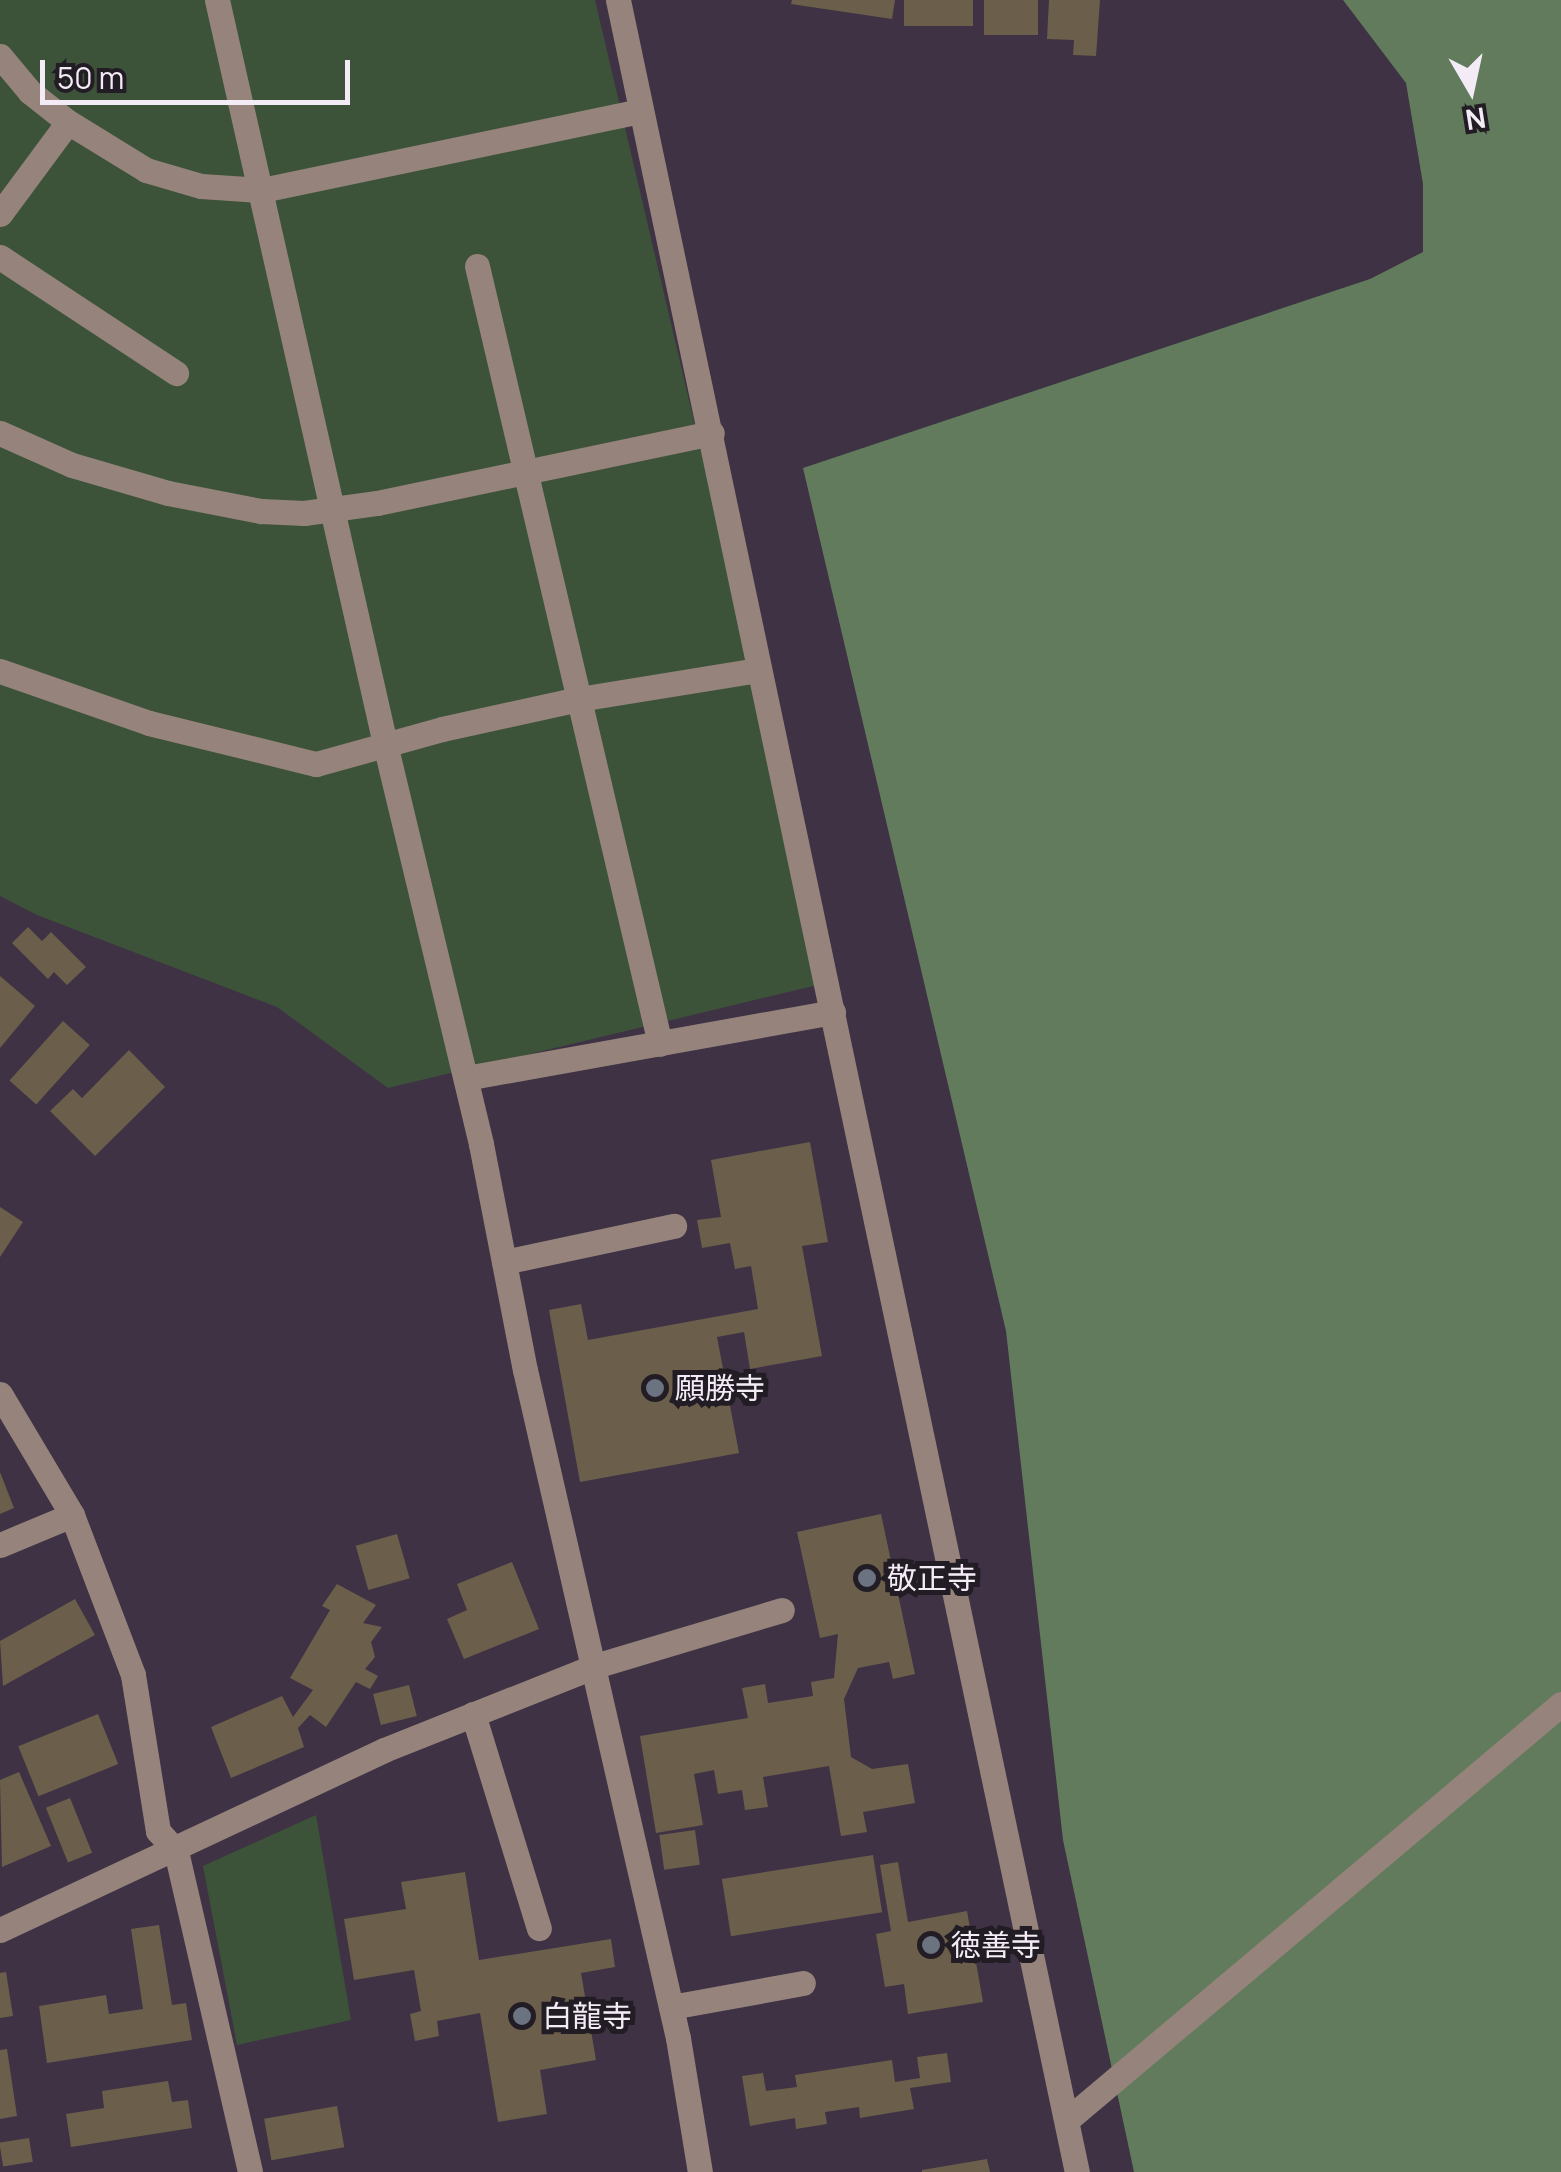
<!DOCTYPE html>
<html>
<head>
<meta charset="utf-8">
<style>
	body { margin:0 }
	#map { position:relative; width:1561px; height:2172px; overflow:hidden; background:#3e3244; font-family:Manrope,"Noto Sans JP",sans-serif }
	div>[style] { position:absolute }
	.green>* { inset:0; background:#3d5339 }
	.forest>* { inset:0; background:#617b5c }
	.building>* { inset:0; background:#6b5f4b; transform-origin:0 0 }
	.minor>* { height:25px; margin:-12.5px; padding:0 12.5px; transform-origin:12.5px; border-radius:12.5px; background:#96847c }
	.dots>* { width:28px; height:28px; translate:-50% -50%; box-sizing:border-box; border:5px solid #221c24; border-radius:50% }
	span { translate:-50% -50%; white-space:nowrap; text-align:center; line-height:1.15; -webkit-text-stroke:10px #221c24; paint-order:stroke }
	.poi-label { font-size:30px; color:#f3ebf6 }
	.left { translate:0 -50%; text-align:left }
	.north { position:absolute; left:1421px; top:40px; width:100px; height:100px; -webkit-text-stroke:8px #221c24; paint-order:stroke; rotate:171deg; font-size:28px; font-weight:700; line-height:40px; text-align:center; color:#f3ebf6 }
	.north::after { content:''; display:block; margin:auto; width:35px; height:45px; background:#f3ebf6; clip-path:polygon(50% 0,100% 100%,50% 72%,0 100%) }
	.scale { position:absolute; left:40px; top:60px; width:310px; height:45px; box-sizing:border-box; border:5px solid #f3ebf6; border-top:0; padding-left:12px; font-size:30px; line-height:35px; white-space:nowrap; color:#f3ebf6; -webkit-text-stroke:8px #221c24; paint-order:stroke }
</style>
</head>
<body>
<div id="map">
	<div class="green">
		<i style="clip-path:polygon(0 0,595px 0,826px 983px,388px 1088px,277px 1007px,37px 915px,0 896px)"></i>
		<i style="clip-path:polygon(316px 1815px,351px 2020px,237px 2045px,203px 1866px)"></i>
	</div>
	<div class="forest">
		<i style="clip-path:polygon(1343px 0,1561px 0,1561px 2172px,1134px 2172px,1063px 1840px,1006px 1331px,803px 468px,1370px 279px,1423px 252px,1423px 184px,1406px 83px)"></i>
	</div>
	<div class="building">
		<i style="clip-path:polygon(792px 0,895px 0,892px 19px,791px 4px)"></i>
		<i style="left:904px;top:0;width:69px;height:26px"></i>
		<i style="left:984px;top:0;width:54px;height:35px"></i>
		<i style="clip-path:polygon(1049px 0,1100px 0,1096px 56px,1073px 55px,1074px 40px,1047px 39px)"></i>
		<i style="clip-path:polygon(28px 927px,42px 941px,51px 932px,86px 967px,67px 985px,54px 972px,48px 979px,12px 943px)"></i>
		<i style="clip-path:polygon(0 976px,35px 1006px,0 1048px)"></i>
		<i style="left:63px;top:1021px;width:36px;height:80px;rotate:42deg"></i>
		<i style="clip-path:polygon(129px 1050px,165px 1087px,95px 1156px,50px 1111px,73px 1089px,82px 1098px)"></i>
		<i style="clip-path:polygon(810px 1142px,828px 1242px,802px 1246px,822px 1356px,750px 1369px,744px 1332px,717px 1337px,739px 1453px,580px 1482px,549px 1310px,581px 1304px,588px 1340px,758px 1309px,751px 1266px,735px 1269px,730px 1243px,702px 1248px,697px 1220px,721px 1217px,711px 1160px)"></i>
		<i style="clip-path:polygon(0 1207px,23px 1222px,0 1257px)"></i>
		<i style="clip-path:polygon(0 1472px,14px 1508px,0 1514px)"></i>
		<i style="clip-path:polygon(881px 1514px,915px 1674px,893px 1679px,889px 1662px,858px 1668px,844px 1699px,851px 1757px,872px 1769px,908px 1764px,915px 1803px,863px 1812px,867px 1832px,841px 1836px,829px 1766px,763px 1777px,768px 1807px,745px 1810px,742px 1790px,718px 1794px,714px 1770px,694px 1774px,703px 1825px,656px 1833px,640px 1736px,748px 1718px,742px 1688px,765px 1684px,768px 1703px,813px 1696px,811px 1682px,834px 1678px,838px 1634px,820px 1638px,797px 1532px)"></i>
		<i style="left:397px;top:1534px;width:46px;height:43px;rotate:74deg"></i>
		<i style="clip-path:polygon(512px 1562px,539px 1629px,464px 1659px,447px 1619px,467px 1610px,457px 1584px)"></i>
		<i style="clip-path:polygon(337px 1584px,376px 1605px,363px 1623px,382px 1627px,371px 1642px,375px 1657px,365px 1669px,378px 1676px,370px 1689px,356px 1682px,326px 1727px,310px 1715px,298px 1728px,304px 1747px,231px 1778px,211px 1727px,282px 1696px,293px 1717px,313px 1690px,290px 1678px,330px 1610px,322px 1606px)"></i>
		<i style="clip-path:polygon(75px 1599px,95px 1635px,3px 1686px,0 1641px)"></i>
		<i style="left:409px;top:1685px;width:32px;height:37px;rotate:76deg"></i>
		<i style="left:98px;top:1714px;width:54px;height:86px;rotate:68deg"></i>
		<i style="clip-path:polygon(19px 1772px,51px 1846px,2px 1867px,0 1780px)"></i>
		<i style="left:70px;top:1798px;width:59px;height:26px;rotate:68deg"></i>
		<i style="left:695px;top:1830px;width:35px;height:36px;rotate:82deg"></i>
		<i style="left:873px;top:1855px;width:58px;height:153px;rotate:81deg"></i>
		<i style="clip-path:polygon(898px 1862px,908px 1922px,967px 1911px,983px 2002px,908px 2014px,904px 1984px,885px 1987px,876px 1934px,891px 1931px,880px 1865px)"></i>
		<i style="clip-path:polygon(465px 1872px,479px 1960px,611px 1939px,615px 1967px,581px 1973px,596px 2060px,540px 2070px,547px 2114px,498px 2122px,480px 2013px,437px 2021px,439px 2036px,415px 2041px,410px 2014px,421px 2011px,414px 1970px,354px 1980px,344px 1919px,406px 1909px,401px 1882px)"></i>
		<i style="clip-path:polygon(159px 1925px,172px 2005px,186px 2003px,192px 2040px,47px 2063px,39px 2006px,106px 1995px,109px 2014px,143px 2009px,131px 1929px)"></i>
		<i style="clip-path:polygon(6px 1972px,13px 2016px,0 2018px,0 1973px)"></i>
		<i style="clip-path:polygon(7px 2049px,17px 2116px,0 2119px,0 2050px)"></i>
		<i style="clip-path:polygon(947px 2053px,951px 2082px,910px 2088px,914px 2109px,860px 2118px,859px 2107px,825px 2112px,827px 2124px,796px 2129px,795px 2118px,750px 2126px,742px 2076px,763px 2073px,766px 2091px,797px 2087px,795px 2075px,892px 2060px,895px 2082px,920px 2078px,917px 2057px)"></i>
		<i style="clip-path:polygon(168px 2081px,172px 2102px,188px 2100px,192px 2128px,71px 2147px,66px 2114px,104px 2108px,102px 2091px)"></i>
		<i style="left:337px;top:2106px;width:42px;height:74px;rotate:80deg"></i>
		<i style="left:29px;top:2138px;width:24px;height:30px;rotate:81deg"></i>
		<i style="clip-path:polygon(987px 2159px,990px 2172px,922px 2172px,922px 2170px)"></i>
	</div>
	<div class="minor">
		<i style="left:217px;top:0;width:767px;rotate:77.27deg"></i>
		<i style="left:386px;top:748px;width:407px;rotate:76.5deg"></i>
		<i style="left:481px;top:1144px;width:230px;rotate:79deg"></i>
		<i style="left:525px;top:1370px;width:685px;rotate:77.1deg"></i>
		<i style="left:678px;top:2038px;width:136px;rotate:80.7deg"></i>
		<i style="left:618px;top:0;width:2220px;rotate:78.07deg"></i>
		<i style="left:0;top:56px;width:47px;rotate:50.2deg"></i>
		<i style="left:30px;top:92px;width:48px;rotate:38.3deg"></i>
		<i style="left:68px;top:122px;width:92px;rotate:31.6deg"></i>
		<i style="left:146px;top:170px;width:57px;rotate:16.2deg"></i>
		<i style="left:201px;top:186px;width:61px;rotate:3.8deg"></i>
		<i style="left:262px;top:190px;width:385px;rotate:-11.8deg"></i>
		<i style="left:0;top:214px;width:114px;rotate:-53.5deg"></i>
		<i style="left:0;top:257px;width:211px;rotate:33.4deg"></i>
		<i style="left:477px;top:266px;width:799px;rotate:76.76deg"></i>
		<i style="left:0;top:433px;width:79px;rotate:24deg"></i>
		<i style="left:72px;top:465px;width:100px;rotate:16.3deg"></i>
		<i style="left:168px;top:493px;width:95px;rotate:11deg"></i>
		<i style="left:261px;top:511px;width:43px;rotate:2.7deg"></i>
		<i style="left:304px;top:513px;width:74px;rotate:-7.8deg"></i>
		<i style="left:377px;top:503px;width:342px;rotate:-11.8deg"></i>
		<i style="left:0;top:671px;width:158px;rotate:19.2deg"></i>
		<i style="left:149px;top:723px;width:172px;rotate:13.8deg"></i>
		<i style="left:316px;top:764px;width:131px;rotate:-15.5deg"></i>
		<i style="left:442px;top:729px;width:140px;rotate:-12.4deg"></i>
		<i style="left:579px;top:699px;width:182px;rotate:-9.2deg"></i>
		<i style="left:466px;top:1078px;width:373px;rotate:-10.2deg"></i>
		<i style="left:504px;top:1262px;width:174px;rotate:-12deg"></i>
		<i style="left:0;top:1394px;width:141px;rotate:59.2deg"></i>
		<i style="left:72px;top:1515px;width:171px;rotate:69.1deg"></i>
		<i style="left:133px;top:1675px;width:158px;rotate:80.9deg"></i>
		<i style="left:158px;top:1831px;width:27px;rotate:48deg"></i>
		<i style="left:176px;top:1851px;width:329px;rotate:77deg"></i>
		<i style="left:0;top:1545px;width:78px;rotate:-22.6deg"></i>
		<i style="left:473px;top:1714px;width:224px;rotate:72.9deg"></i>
		<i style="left:0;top:1930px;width:424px;rotate:-25.1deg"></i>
		<i style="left:384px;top:1750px;width:227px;rotate:-21.7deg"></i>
		<i style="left:595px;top:1666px;width:195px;rotate:-16.7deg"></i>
		<i style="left:671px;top:2007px;width:134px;rotate:-10.3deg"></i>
		<i style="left:1067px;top:2120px;width:646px;rotate:-40.1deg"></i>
	</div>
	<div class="dots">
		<i style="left:655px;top:1388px;background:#6b7280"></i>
		<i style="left:867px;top:1578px;background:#6b7280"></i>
		<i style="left:931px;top:1945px;background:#6b7280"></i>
		<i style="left:522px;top:2016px;background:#6b7280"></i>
	</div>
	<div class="poi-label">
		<span class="left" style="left:675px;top:1388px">願勝寺</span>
		<span class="left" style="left:887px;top:1578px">敬正寺</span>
		<span class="left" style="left:951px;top:1945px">徳善寺</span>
		<span class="left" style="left:542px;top:2016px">白龍寺</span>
	</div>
	<div class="north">N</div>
	<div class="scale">50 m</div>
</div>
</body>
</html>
